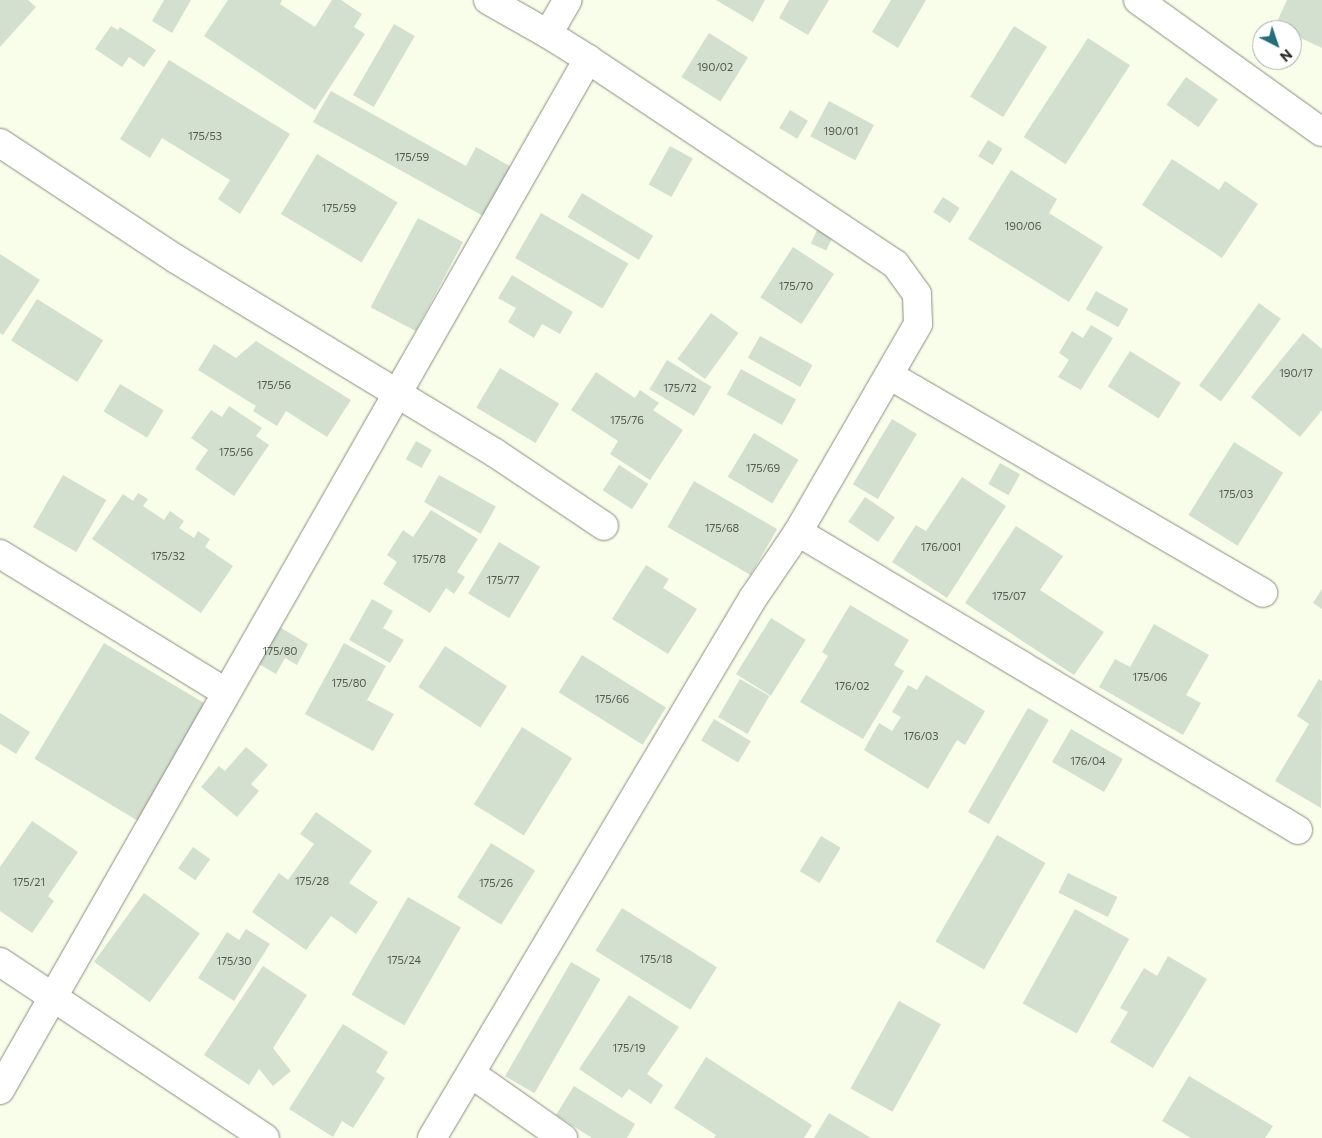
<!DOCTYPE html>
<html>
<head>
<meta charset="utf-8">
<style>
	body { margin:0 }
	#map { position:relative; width:1322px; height:1138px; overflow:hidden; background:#f9feeb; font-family:Commissioner,sans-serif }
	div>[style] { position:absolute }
	.building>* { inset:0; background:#d3dfcf; transform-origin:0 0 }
	.roads { filter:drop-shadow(0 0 1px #8a8e7d) drop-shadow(0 0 1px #8a8e7d) }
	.street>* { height:28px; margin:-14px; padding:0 14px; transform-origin:14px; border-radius:14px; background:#fff }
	span { translate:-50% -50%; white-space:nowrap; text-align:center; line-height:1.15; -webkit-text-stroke:4.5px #fff; paint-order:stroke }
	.number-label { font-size:11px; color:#555a50 }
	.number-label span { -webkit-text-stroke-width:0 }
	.north { position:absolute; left:1252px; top:20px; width:50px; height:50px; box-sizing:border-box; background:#fff; border:1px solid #aaaba8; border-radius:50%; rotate:139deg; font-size:14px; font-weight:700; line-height:20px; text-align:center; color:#2b2d26 }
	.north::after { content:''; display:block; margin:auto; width:18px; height:22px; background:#266d7a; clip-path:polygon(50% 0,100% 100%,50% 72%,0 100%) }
</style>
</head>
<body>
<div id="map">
	<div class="building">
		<i style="clip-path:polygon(0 0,28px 0,36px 7px,0 47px)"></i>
		<i style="clip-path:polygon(164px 0,191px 0,172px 33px,152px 21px)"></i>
		<i style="clip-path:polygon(228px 0,282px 0,280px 4px,315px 27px,332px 0,341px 0,362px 14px,354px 27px,365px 34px,315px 110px,204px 36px)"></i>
		<i style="clip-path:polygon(716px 0,765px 0,753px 22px)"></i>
		<i style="clip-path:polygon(789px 0,829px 0,808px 35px,779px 18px)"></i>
		<i style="clip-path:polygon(891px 0,926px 0,898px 48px,872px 32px)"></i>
		<i style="clip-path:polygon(1287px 0,1322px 0,1322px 48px,1275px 26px)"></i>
		<i style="left:394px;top:24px;width:24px;height:82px;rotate:30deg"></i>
		<i style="clip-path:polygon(111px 26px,118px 30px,120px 27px,156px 50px,144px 67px,129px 57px,122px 67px,95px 49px)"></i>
		<i style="left:1014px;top:26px;width:39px;height:83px;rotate:32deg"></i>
		<i style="left:709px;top:33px;width:46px;height:52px;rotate:32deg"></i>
		<i style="left:1088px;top:38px;width:50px;height:118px;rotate:33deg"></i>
		<i style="clip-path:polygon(169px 60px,290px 134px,240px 214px,218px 199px,230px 180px,162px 138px,150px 158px,120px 139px)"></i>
		<i style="left:1186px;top:77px;width:39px;height:34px;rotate:35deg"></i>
		<i style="clip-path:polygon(331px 91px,466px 166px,476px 147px,513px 168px,485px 217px,313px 122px)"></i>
		<i style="left:829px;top:101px;width:51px;height:40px;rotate:28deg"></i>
		<i style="left:790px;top:110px;width:21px;height:21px;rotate:31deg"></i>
		<i style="left:988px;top:140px;width:17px;height:19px;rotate:31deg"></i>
		<i style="left:670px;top:146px;width:26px;height:44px;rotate:29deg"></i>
		<i style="left:317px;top:154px;width:94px;height:70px;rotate:31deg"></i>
		<i style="clip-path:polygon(1172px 159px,1219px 190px,1225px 181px,1258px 204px,1222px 258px,1142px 205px)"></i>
		<i style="clip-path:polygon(1011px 170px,1057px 199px,1049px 213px,1103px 247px,1069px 302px,968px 239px)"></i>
		<i style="left:582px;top:193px;width:83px;height:28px;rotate:31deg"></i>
		<i style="left:943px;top:197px;width:20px;height:18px;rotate:33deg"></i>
		<i style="left:541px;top:213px;width:101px;height:52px;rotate:30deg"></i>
		<i style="left:418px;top:218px;width:51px;height:101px;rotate:28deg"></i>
		<i style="left:818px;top:228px;width:17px;height:17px;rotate:25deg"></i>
		<i style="left:793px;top:247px;width:49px;height:60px;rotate:33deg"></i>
		<i style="clip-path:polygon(0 254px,40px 280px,3px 335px,0 333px)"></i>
		<i style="clip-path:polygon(512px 275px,573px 312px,560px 334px,542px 324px,534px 338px,508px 322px,516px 308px,498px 298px)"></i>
		<i style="left:1096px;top:291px;width:37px;height:21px;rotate:29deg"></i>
		<i style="left:37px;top:299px;width:78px;height:49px;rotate:32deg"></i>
		<i style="left:1259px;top:303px;width:27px;height:102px;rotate:36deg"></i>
		<i style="left:711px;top:313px;width:34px;height:57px;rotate:36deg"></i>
		<i style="clip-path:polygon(1091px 325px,1113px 338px,1081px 390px,1058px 377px,1069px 360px,1059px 353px,1072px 331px,1083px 338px)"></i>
		<i style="clip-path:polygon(1303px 333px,1322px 349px,1322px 410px,1300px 437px,1251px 397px)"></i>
		<i style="left:760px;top:336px;width:60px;height:25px;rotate:29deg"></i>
		<i style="clip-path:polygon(256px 341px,351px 400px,327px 437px,286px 411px,277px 426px,253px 411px,256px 406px,198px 370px,214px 344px,236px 358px)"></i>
		<i style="left:1130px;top:351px;width:60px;height:42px;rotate:32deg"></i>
		<i style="left:667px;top:360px;width:52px;height:34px;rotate:31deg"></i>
		<i style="left:500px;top:368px;width:69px;height:46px;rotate:31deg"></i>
		<i style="left:741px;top:369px;width:63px;height:29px;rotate:29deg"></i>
		<i style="clip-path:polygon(596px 372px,635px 398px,640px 390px,659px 403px,653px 410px,683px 430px,650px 480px,610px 454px,618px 441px,571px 410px)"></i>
		<i style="left:120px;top:384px;width:51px;height:32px;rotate:31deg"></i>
		<i style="clip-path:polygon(229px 406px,262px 428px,256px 436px,269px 445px,234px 496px,195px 469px,208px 450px,191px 438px,211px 410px,222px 417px)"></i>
		<i style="left:892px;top:419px;width:29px;height:76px;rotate:31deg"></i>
		<i style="left:754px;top:433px;width:52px;height:51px;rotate:31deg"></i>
		<i style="left:416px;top:441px;width:18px;height:21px;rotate:29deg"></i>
		<i style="left:1234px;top:442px;width:58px;height:86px;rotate:32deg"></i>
		<i style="left:1000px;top:463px;width:23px;height:24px;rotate:29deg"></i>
		<i style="left:619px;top:465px;width:35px;height:30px;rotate:33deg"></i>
		<i style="left:63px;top:475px;width:50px;height:60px;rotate:30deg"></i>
		<i style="left:439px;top:475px;width:65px;height:31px;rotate:29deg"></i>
		<i style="clip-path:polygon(962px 477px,1006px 506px,947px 598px,892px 562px,916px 525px,926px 531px)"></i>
		<i style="left:694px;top:481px;width:96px;height:53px;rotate:30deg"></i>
		<i style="clip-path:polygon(138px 493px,148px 499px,143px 506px,164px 520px,170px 511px,184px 521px,179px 528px,194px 538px,198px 531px,210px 539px,205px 547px,233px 566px,201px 613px,92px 539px,123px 494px,133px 501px)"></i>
		<i style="left:865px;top:497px;width:36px;height:30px;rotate:34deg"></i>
		<i style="clip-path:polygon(431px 510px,478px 539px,457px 572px,465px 577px,454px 594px,446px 588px,430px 613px,383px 584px,397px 562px,387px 555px,403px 530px,413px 537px)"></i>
		<i style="clip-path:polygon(1016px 526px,1063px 556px,1040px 590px,1104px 632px,1074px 675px,965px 603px)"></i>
		<i style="left:499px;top:542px;width:48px;height:60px;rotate:31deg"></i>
		<i style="clip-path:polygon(646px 565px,669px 579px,663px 588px,697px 609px,668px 654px,612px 619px)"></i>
		<i style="clip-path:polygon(1322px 589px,1322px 609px,1313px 603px)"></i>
		<i style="clip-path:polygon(372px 599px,393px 611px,383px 628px,404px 640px,390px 663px,349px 640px)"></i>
		<i style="clip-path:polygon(850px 605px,909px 640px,894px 665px,904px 671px,863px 739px,800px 702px,828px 656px,822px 652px)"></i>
		<i style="left:771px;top:618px;width:41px;height:66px;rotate:32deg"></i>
		<i style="clip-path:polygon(271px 622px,308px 644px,297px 665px,285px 658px,276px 674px,250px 659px)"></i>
		<i style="clip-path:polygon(1154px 624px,1209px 655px,1186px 695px,1201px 703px,1183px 735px,1099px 687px,1115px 659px,1130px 667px)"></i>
		<i style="left:104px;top:643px;width:121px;height:135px;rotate:31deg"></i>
		<i style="clip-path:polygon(344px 643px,386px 666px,367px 700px,394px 714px,373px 751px,305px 714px)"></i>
		<i style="left:445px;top:646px;width:74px;height:49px;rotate:33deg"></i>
		<i style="left:582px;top:655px;width:99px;height:44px;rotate:32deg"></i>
		<i style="clip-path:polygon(926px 675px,985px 711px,965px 745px,957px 740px,928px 789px,864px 750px,879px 723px,892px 731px,901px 717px,892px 712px,908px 685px,917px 690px)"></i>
		<i style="left:740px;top:679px;width:34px;height:44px;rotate:30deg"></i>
		<i style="clip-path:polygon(1319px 679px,1322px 681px,1321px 808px,1275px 781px,1309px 724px,1297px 716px)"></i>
		<i style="left:1028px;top:708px;width:24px;height:120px;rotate:30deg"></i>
		<i style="clip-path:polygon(0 713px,30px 732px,16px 754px,0 744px)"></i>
		<i style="left:714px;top:719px;width:43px;height:25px;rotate:31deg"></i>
		<i style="left:522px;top:727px;width:59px;height:91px;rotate:32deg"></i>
		<i style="left:1071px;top:729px;width:60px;height:38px;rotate:30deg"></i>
		<i style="clip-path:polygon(246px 747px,268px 765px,251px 784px,259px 791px,237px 817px,201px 787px,219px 766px,225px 771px)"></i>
		<i style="clip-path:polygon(316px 812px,372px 851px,349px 883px,378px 902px,356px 934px,331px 916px,306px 950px,252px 912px,279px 873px,288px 880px,314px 844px,300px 834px)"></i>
		<i style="clip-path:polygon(32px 821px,78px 852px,48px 896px,54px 901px,32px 933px,0 911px,0 867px)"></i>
		<i style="left:997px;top:835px;width:56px;height:123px;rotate:30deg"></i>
		<i style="left:821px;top:836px;width:23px;height:41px;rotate:31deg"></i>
		<i style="left:491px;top:843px;width:52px;height:64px;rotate:32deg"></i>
		<i style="left:193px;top:847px;width:21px;height:26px;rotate:35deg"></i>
		<i style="left:1068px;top:873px;width:55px;height:22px;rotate:26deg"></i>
		<i style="left:144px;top:893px;width:69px;height:85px;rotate:36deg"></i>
		<i style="left:408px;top:897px;width:61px;height:113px;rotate:30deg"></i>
		<i style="left:622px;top:908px;width:112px;height:50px;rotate:32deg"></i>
		<i style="left:1075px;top:909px;width:62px;height:108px;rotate:29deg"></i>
		<i style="clip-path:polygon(246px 929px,270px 944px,234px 1001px,198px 978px,227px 932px,239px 940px)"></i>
		<i style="clip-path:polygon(1168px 956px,1207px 979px,1153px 1068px,1110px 1042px,1128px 1012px,1120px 1008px,1144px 968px,1157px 976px)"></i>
		<i style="left:571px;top:962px;width:34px;height:132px;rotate:30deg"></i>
		<i style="clip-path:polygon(263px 966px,307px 995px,273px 1048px,291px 1071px,273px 1086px,259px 1069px,249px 1085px,204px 1055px)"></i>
		<i style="clip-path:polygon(629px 995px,679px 1027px,647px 1074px,663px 1085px,651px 1104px,629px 1089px,622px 1098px,579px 1069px)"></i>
		<i style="left:899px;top:1001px;width:48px;height:100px;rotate:29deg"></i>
		<i style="clip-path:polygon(343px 1024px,388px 1052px,376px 1072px,385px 1078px,353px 1128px,342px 1121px,333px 1137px,289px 1109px)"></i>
		<i style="clip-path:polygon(706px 1057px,812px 1125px,804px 1138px,714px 1138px,716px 1135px,674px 1108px)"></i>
		<i style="clip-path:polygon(1189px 1076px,1273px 1126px,1265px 1138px,1191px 1138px,1162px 1121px)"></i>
		<i style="clip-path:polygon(574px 1086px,635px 1124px,627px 1138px,592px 1138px,556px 1115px)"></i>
		<i style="clip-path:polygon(829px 1113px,871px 1138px,814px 1138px)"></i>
	</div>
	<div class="roads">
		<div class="street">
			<i style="left:488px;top:0;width:69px;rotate:29.5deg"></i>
			<i style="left:548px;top:34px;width:39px;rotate:-60deg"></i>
			<i style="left:1138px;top:0;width:226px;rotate:35.7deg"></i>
			<i style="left:0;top:143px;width:211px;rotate:33.4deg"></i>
			<i style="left:176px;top:259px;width:373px;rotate:31.3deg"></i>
			<i style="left:495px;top:453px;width:131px;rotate:33.8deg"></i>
			<i style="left:889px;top:375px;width:433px;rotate:30.2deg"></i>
			<i style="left:798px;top:532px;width:582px;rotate:30.79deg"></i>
			<i style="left:0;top:554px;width:264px;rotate:31.5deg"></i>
			<i style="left:0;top:962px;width:318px;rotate:33.6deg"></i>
			<i style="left:473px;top:1075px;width:110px;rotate:35deg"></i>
			<i style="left:0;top:1090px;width:1187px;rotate:-60.3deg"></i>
			<i style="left:588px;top:59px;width:47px;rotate:-148deg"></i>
			<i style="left:432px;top:1138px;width:628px;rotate:-59.27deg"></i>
			<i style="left:753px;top:598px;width:80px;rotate:-55.7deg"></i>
			<i style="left:798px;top:532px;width:240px;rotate:-60deg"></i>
			<i style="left:918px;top:324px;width:30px;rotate:-92deg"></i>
			<i style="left:917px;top:294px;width:37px;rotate:-126deg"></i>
			<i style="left:895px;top:264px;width:369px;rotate:-146.3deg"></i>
		</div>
	</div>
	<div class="number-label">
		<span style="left:715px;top:67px">190/02</span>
		<span style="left:841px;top:131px">190/01</span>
		<span style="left:205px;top:136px">175/53</span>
		<span style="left:412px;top:157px">175/59</span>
		<span style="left:339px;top:208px">175/59</span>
		<span style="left:1023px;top:226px">190/06</span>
		<span style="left:796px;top:286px">175/70</span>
		<span style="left:1296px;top:373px">190/17</span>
		<span style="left:274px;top:385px">175/56</span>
		<span style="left:680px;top:388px">175/72</span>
		<span style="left:627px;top:420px">175/76</span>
		<span style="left:236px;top:452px">175/56</span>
		<span style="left:763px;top:468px">175/69</span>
		<span style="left:1236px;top:494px">175/03</span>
		<span style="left:722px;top:528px">175/68</span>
		<span style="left:941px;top:547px">176/001</span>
		<span style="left:168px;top:556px">175/32</span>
		<span style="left:429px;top:559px">175/78</span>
		<span style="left:503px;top:580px">175/77</span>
		<span style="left:1009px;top:596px">175/07</span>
		<span style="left:280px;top:651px">175/80</span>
		<span style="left:1150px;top:677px">175/06</span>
		<span style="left:349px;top:683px">175/80</span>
		<span style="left:852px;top:686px">176/02</span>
		<span style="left:612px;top:699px">175/66</span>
		<span style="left:921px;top:736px">176/03</span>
		<span style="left:1088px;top:761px">176/04</span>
		<span style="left:312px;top:881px">175/28</span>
		<span style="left:29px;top:882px">175/21</span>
		<span style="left:496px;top:883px">175/26</span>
		<span style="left:656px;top:959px">175/18</span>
		<span style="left:404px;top:960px">175/24</span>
		<span style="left:234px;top:961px">175/30</span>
		<span style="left:629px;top:1048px">175/19</span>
	</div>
	<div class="north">N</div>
</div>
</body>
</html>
